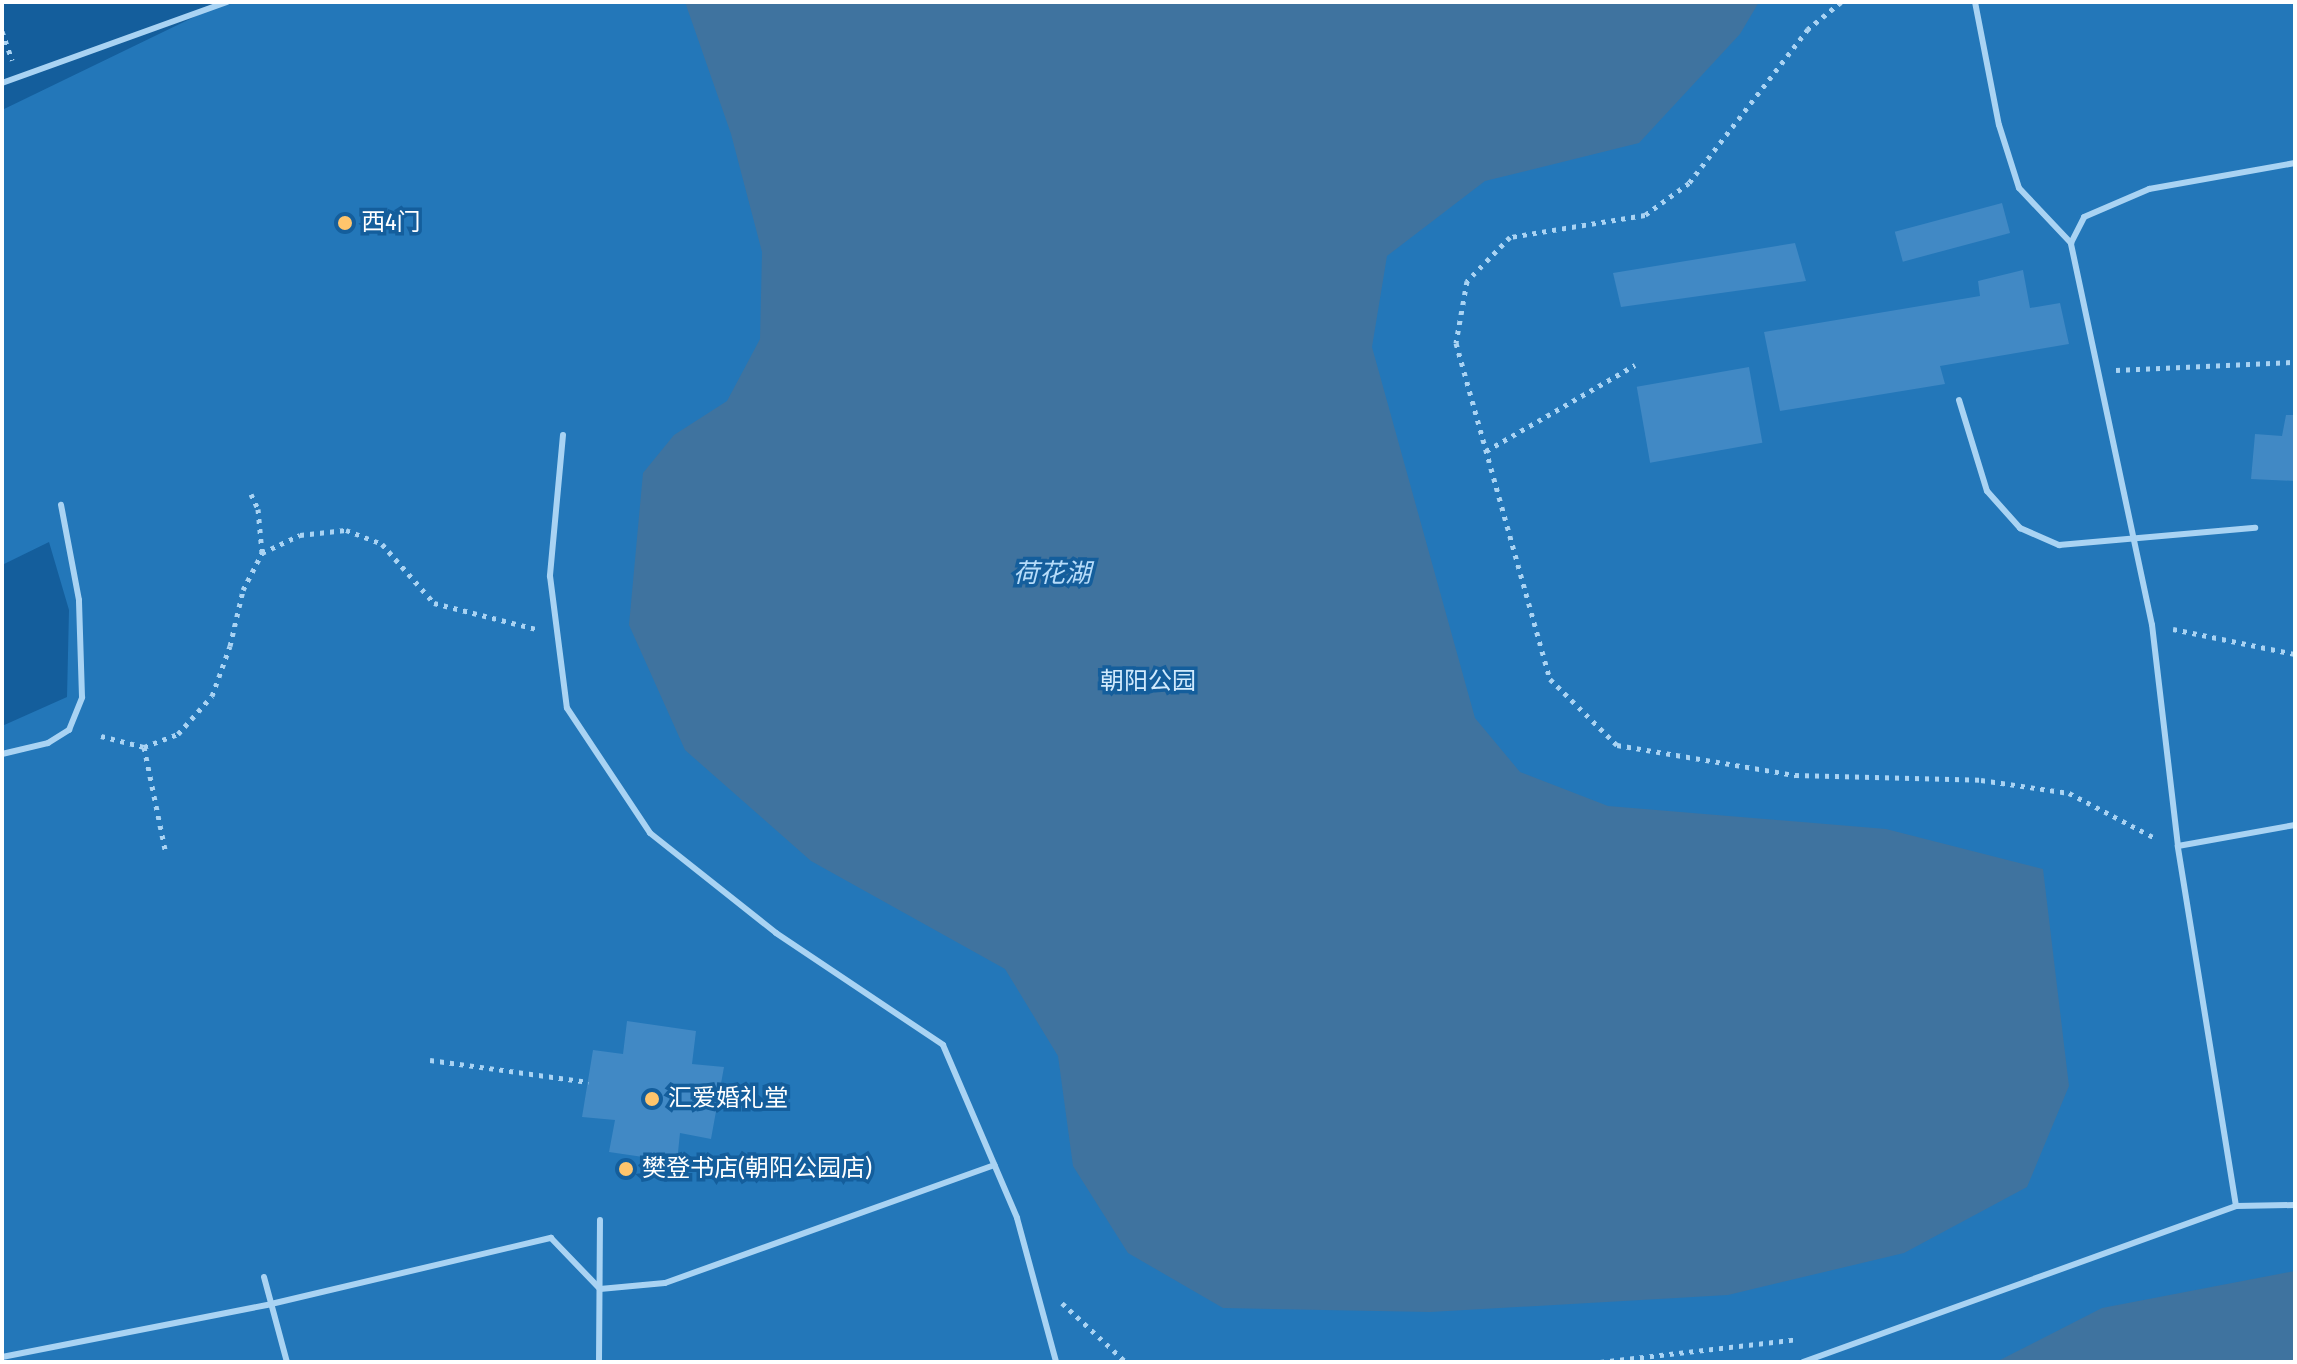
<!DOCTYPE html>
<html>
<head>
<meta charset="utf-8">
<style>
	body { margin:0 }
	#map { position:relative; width:2297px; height:1364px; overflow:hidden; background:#145e9c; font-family:"Fira Sans Condensed","Noto Sans SC",sans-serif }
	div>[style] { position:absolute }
	.green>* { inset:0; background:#2377b9 }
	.water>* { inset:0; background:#3f739f }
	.building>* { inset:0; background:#4189c5; transform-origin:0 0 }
	.path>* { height:5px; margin-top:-2.5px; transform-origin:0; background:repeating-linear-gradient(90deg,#a9d3f3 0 4px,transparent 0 10px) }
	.lane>* { height:6px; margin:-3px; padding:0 3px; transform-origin:3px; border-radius:3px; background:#a9d3f3 }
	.dots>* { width:22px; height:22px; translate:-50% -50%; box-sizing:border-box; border:4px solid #145e9c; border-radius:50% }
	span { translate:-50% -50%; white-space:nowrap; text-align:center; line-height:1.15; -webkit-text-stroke:7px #145e9c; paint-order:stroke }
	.poi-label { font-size:24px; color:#fff }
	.left { translate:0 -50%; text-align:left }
	.park-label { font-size:24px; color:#d1eafd }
	.water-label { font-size:26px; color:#b6dcfa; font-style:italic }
	.frame { position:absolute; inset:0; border:4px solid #fff; pointer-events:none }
</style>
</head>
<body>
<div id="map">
	<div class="green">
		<i style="clip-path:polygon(225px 2px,2295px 2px,2295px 1362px,2px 1362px,2px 726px,67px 697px,69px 610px,49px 542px,2px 565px,2px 110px)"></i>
	</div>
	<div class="water">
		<i style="clip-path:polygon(685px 2px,1759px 2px,1740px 34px,1639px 143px,1485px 181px,1387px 256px,1372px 347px,1475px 718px,1520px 772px,1608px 806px,1886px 829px,2043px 869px,2069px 1086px,2027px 1187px,1904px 1253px,1728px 1295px,1430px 1312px,1223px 1308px,1128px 1253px,1073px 1166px,1058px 1056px,1005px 969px,811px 861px,685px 750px,629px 625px,643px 473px,674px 435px,727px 401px,760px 339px,762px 252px,731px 134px)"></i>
		<i style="clip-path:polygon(2295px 1271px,2295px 1362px,1996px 1362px,2102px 1308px)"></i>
	</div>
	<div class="building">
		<i style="left:2002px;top:203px;width:31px;height:111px;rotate:75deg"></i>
		<i style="clip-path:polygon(1795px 243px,1806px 281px,1621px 307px,1613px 273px)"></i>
		<i style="clip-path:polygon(2023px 270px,2030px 308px,2060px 303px,2069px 344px,1940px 366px,1945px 384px,1780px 411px,1764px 332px,1980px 296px,1978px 281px)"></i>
		<i style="left:1749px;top:367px;width:77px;height:114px;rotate:80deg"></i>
		<i style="clip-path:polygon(2286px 415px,2295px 415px,2295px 481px,2251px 479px,2255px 434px,2282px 436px)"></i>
		<i style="clip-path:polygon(627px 1021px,696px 1031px,692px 1064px,724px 1067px,711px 1139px,680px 1133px,677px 1162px,609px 1152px,615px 1120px,582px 1117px,593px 1050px,623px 1054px)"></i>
	</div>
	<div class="path">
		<i style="left:1841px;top:2px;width:43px;rotate:140.7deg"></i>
		<i style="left:1808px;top:29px;width:195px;rotate:127.7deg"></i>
		<i style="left:1689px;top:183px;width:54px;rotate:144deg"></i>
		<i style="left:1645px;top:215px;width:137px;rotate:170.7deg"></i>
		<i style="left:1510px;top:237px;width:62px;rotate:134.3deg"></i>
		<i style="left:1467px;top:281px;width:63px;rotate:100.1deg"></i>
		<i style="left:1456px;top:343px;width:349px;rotate:74.4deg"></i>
		<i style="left:1550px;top:679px;width:94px;rotate:44.6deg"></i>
		<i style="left:1617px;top:745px;width:181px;rotate:9.6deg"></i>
		<i style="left:1795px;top:775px;width:186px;rotate:1.5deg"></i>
		<i style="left:1981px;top:780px;width:89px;rotate:8.4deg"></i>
		<i style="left:2069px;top:793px;width:99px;rotate:27.6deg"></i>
		<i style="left:2px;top:31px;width:31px;rotate:71deg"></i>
		<i style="left:2116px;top:370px;width:179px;rotate:-2.6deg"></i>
		<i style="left:1486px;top:451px;width:172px;rotate:-30deg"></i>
		<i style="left:251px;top:494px;width:17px;rotate:65deg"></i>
		<i style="left:258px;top:509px;width:44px;rotate:84.8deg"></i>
		<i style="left:2173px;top:629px;width:125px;rotate:11.6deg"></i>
		<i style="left:101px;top:736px;width:44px;rotate:14.3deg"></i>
		<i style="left:144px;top:747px;width:109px;rotate:78.4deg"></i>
		<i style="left:144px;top:747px;width:36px;rotate:-21deg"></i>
		<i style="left:178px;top:734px;width:51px;rotate:-48.2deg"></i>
		<i style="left:212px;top:696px;width:53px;rotate:-70.2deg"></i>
		<i style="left:230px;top:646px;width:57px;rotate:-76.9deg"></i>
		<i style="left:243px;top:590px;width:42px;rotate:-62.8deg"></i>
		<i style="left:262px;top:553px;width:42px;rotate:-25.3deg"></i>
		<i style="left:300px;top:535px;width:46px;rotate:-6.2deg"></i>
		<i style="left:346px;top:530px;width:39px;rotate:21deg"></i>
		<i style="left:382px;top:544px;width:79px;rotate:48.6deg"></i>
		<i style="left:434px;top:603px;width:105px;rotate:14.3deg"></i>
		<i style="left:430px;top:1060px;width:160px;rotate:7.9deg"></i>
		<i style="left:1062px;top:1303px;width:87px;rotate:42.7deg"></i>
		<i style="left:1600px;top:1362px;width:199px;rotate:-6.6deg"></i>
	</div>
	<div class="lane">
		<i style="left:1975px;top:2px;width:125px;rotate:79deg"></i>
		<i style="left:1999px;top:125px;width:66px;rotate:72.4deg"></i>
		<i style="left:2019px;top:188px;width:76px;rotate:46.6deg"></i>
		<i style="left:2px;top:83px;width:239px;rotate:-19.8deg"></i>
		<i style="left:1959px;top:400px;width:95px;rotate:72.9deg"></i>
		<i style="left:1987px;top:491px;width:50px;rotate:48.3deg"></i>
		<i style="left:2020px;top:528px;width:43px;rotate:23.6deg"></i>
		<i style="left:2059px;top:545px;width:197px;rotate:-5deg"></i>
		<i style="left:563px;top:435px;width:142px;rotate:95.3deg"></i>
		<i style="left:550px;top:576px;width:133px;rotate:82.7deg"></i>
		<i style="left:567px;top:708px;width:150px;rotate:56.4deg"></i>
		<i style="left:650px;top:833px;width:161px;rotate:38.4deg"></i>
		<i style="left:776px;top:933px;width:201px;rotate:33.8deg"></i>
		<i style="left:943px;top:1045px;width:188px;rotate:66.8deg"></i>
		<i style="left:1017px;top:1218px;width:149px;rotate:74.8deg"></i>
		<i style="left:2px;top:754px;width:47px;rotate:-13.4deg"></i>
		<i style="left:48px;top:743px;width:25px;rotate:-32deg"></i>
		<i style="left:69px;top:730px;width:35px;rotate:-68deg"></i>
		<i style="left:82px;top:697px;width:97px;rotate:-91.8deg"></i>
		<i style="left:79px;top:600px;width:97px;rotate:-100.7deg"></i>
		<i style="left:2178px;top:846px;width:119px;rotate:-10.2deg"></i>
		<i style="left:2236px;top:1206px;width:365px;rotate:-99.2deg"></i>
		<i style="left:2178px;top:846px;width:223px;rotate:-96.7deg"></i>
		<i style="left:2152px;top:625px;width:390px;rotate:-102deg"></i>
		<i style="left:2071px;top:243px;width:29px;rotate:-63deg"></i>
		<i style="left:2084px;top:217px;width:71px;rotate:-23.3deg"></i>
		<i style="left:2149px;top:189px;width:148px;rotate:-10.1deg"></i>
		<i style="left:264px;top:1277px;width:88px;rotate:74.9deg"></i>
		<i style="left:2px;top:1357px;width:274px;rotate:-11.1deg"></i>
		<i style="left:271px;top:1304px;width:288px;rotate:-13.3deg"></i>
		<i style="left:551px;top:1238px;width:71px;rotate:46.1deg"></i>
		<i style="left:600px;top:1289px;width:65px;rotate:-5.3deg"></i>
		<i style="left:665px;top:1283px;width:350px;rotate:-19.7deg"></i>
		<i style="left:599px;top:1362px;width:142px;rotate:-89.6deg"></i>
		<i style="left:1803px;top:1362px;width:460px;rotate:-19.8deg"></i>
		<i style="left:2236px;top:1206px;width:59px;rotate:-1deg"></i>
	</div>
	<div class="dots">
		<i style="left:345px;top:223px;background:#ffc56c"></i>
		<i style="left:652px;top:1099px;background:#ffc56c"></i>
		<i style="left:626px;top:1169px;background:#ffc56c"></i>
	</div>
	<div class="poi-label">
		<span class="left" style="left:361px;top:223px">西4门</span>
		<span class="left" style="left:668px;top:1099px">汇爱婚礼堂</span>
		<span class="left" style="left:642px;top:1169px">樊登书店(朝阳公园店)</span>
	</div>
	<div class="park-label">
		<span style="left:1148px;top:682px">朝阳公园</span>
	</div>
	<div class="water-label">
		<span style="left:1052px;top:574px">荷花湖</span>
	</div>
	<div class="frame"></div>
</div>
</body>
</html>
